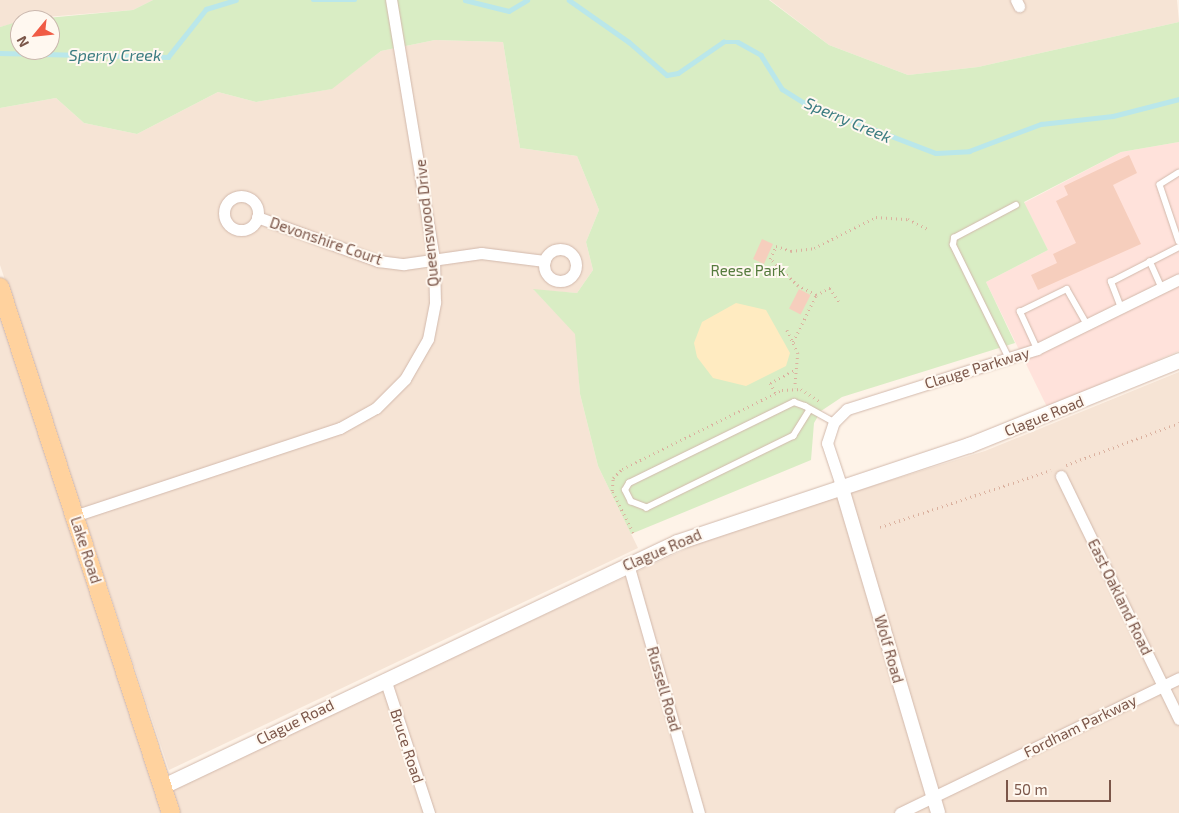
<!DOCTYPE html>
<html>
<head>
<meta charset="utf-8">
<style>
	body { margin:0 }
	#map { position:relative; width:1179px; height:813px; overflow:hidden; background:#fef3e8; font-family:"Exo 2",sans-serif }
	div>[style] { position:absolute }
	.residential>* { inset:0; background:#f6e4d5 }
	.commercial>* { inset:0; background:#ffe2db }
	.green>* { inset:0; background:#d9edc4 }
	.sand>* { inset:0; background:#ffebc1 }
	.stream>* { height:4.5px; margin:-2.25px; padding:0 2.25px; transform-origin:2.25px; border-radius:2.25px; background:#bae7ea }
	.building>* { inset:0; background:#f6cebd; transform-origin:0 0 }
	.path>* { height:2.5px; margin-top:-1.25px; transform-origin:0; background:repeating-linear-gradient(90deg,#dbb19f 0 1px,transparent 0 5px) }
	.roads { filter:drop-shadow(0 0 1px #d2b9ac) drop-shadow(0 0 1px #d2b9ac) }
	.service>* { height:5.5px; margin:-2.75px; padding:0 2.75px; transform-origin:2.75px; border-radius:2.75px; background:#fff }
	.minor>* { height:11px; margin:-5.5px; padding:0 5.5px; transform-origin:5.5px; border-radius:5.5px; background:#fff }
	.minor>.ring { margin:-5.5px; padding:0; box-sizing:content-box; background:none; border:11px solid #fff; border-radius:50% }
	.tertiary>* { height:14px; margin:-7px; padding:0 7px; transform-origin:7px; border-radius:7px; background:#fff }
	.secondary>* { height:15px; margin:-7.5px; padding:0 7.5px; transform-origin:7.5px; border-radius:7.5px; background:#fff }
	.primary>* { height:18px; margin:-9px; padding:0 9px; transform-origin:9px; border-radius:9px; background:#ffd29e }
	span { translate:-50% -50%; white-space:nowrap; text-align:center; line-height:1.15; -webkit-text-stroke:4px #fff8f0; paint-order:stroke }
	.street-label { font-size:15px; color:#7b5649 }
	.park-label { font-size:15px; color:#557b3d }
	.water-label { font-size:16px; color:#3b7c81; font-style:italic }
	.north { position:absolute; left:10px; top:10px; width:50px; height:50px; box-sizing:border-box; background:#fff8f0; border:1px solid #cab7ad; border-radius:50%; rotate:242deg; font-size:14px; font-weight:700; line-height:20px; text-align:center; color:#7b5649 }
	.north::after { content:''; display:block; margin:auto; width:18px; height:22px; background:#f05b45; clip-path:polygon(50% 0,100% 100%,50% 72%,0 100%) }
	.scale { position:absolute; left:1006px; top:780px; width:105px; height:22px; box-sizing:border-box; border:2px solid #7b5649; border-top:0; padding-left:6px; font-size:15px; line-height:18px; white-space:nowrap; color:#7b5649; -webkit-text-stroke:4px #fff8f0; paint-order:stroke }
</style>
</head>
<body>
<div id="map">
	<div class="residential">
		<i style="clip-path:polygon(0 0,153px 0,133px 10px,34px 18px,0 27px)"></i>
		<i style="clip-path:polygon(770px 0,1177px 0,1179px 22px,978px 67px,908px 75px,829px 45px)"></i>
		<i style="clip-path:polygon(435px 40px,503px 42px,520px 148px,577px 156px,599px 210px,586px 242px,593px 270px,577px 293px,534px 290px,576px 334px,580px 394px,598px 466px,638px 548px,169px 770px,0 265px,0 108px,56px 98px,84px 123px,137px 134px,218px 92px,256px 102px,331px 89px,381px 51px)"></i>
		<i style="clip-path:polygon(0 308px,160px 793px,720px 533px,985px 451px,1179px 372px,1179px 813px,0 813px)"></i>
	</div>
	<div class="commercial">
		<i style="clip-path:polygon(1179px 142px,1179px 351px,1047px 407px,986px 282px,1048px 250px,1024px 203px,1121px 152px)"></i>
	</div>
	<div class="green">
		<i style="clip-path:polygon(153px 0,769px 0,829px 45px,908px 75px,978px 67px,1179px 22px,1179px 142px,1121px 152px,1024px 202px,1048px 250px,986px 282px,1015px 343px,842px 397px,821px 411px,814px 423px,811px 460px,631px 534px,598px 466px,580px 394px,575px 334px,533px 289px,577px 293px,593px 270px,586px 242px,599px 210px,577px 156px,520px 148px,503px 42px,435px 40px,381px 51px,332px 89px,256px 102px,218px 92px,137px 134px,84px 123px,56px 98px,0 108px,0 27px,20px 21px,20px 50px,50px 50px,50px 20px,25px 20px,133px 10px)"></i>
	</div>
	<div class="sand">
		<i style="clip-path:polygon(736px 303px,766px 310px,790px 353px,786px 366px,746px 386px,713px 378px,697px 357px,694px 343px,702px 322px)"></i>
	</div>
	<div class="stream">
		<i style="left:313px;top:0;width:42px"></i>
		<i style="left:465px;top:0;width:45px;rotate:14deg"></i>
		<i style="left:509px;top:11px;width:21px;rotate:-31deg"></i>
		<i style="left:569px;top:0;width:73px;rotate:35deg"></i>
		<i style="left:629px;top:42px;width:50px;rotate:41deg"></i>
		<i style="left:667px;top:75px;width:11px;rotate:-10deg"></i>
		<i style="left:678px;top:73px;width:55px;rotate:-34.6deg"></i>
		<i style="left:723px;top:42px;width:15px"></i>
		<i style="left:738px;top:42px;width:26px;rotate:29deg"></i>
		<i style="left:761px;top:55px;width:40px;rotate:58deg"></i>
		<i style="left:782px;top:89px;width:25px;rotate:32deg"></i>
		<i style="left:803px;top:102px;width:142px;rotate:21deg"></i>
		<i style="left:936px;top:153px;width:33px;rotate:-3deg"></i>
		<i style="left:969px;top:151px;width:77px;rotate:-20.6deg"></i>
		<i style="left:1041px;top:124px;width:72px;rotate:-6.3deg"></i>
		<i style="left:1113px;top:116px;width:68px;rotate:-14.4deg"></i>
		<i style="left:0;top:53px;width:168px;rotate:1.4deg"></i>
		<i style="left:168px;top:57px;width:61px;rotate:-51.6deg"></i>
		<i style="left:206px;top:9px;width:31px;rotate:-17deg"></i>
	</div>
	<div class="building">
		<i style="clip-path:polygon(1129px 155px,1137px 173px,1113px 185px,1141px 244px,1038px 290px,1031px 275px,1057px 263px,1053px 254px,1076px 243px,1056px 201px,1068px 195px,1064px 186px)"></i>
		<i style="left:762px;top:239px;width:12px;height:22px;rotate:24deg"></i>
		<i style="left:799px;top:289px;width:13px;height:22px;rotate:27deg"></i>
	</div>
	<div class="path">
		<i style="left:816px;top:295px;width:20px;rotate:-153deg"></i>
		<i style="left:798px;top:286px;width:39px;rotate:-136deg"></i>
		<i style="left:770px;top:259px;width:14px;rotate:-65deg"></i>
		<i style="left:776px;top:246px;width:16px;rotate:18deg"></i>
		<i style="left:791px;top:251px;width:23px;rotate:-7deg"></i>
		<i style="left:814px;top:248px;width:69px;rotate:-26.6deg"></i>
		<i style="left:876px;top:217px;width:32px;rotate:4deg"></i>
		<i style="left:908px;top:219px;width:22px;rotate:27deg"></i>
		<i style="left:787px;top:330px;width:25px;rotate:64deg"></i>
		<i style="left:798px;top:353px;width:35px;rotate:95deg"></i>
		<i style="left:793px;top:342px;width:52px;rotate:-63.9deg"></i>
		<i style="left:816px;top:295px;width:16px;rotate:-27deg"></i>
		<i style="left:830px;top:288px;width:17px;rotate:57deg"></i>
		<i style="left:775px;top:393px;width:11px;rotate:-117deg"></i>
		<i style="left:770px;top:383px;width:30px;rotate:-28deg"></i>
		<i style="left:1066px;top:465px;width:121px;rotate:-20.4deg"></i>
		<i style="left:880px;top:527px;width:180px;rotate:-18.4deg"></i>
		<i style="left:633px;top:533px;width:47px;rotate:-116.6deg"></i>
		<i style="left:612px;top:491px;width:13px;rotate:-86deg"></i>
		<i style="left:613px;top:478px;width:13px;rotate:-45deg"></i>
		<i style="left:622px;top:469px;width:178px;rotate:-26.3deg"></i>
		<i style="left:782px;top:390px;width:19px;rotate:-3deg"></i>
		<i style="left:801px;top:389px;width:22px;rotate:34deg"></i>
	</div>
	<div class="roads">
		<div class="service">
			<i style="left:1179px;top:173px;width:22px;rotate:148deg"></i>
			<i style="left:1160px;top:185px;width:59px;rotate:71.3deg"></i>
			<i style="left:1150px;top:261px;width:30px;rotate:66deg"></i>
			<i style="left:1121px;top:308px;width:28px;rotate:-111deg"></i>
			<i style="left:1111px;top:282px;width:76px;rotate:-27.2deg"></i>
			<i style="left:1037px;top:349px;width:41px;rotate:-114.7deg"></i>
			<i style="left:1020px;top:312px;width:52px;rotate:-26.1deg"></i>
			<i style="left:1067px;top:289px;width:40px;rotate:60.3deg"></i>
			<i style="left:1009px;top:359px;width:127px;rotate:-116.2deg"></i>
			<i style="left:953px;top:245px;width:7px;rotate:-82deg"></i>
			<i style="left:954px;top:238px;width:70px;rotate:-28deg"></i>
			<i style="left:810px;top:410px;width:31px;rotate:122deg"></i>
			<i style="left:794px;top:436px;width:164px;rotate:153.9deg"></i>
			<i style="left:647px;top:508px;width:17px;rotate:-159deg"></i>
			<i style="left:631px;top:502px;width:13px;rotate:-117deg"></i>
			<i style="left:625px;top:490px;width:8px;rotate:-60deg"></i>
			<i style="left:629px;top:483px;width:184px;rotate:-26.1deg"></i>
			<i style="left:794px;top:402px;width:12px;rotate:20deg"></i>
			<i style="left:805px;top:406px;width:33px;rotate:29deg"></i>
		</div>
		<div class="minor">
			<i style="left:1016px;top:0;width:7px;rotate:63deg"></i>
			<i class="ring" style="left:224px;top:196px;width:23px;height:23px"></i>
			<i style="left:257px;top:217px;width:129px;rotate:20deg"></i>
			<i style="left:378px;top:261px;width:26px;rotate:7deg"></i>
			<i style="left:404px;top:264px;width:78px;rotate:-8.1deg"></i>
			<i style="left:481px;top:253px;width:64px;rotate:7.2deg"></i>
			<i class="ring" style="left:544px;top:249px;width:21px;height:21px"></i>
			<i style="left:1061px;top:476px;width:270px;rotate:64.1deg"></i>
			<i style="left:841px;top:485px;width:44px;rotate:-108.4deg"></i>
			<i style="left:827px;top:443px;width:22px;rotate:-72deg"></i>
			<i style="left:834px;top:422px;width:18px;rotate:-45deg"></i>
			<i style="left:847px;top:409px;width:199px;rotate:-17.5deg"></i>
			<i style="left:1037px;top:349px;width:158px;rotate:-26.2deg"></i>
			<i style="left:74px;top:516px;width:280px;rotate:-18.3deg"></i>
			<i style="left:340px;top:428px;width:41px;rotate:-29.1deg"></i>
			<i style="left:376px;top:408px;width:41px;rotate:-45deg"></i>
			<i style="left:405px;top:379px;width:46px;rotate:-60.1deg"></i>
			<i style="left:428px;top:339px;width:38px;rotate:-79deg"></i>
			<i style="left:435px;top:302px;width:43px;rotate:-91.3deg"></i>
			<i style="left:434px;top:259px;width:263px;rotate:-99.4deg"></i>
			<i style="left:628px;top:564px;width:259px;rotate:74.1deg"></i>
			<i style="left:385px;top:679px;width:141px;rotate:71.8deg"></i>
			<i style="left:900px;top:813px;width:310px;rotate:-25.8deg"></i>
		</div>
		<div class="tertiary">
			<i style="left:841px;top:485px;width:342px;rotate:73.5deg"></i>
		</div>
		<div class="secondary">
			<i style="left:163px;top:786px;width:569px;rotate:-25.39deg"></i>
			<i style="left:677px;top:542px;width:308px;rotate:-18.4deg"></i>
			<i style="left:969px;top:445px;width:227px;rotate:-22deg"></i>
		</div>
		<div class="primary">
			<i style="left:0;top:287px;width:553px;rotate:71.99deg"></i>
		</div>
	</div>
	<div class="street-label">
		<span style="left:427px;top:223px;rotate:-96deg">Queenswood Drive</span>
		<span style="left:326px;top:241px;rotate:19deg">Devonshire Court</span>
		<span style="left:977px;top:368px;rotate:-17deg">Clauge Parkway</span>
		<span style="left:1044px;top:416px;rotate:-22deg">Clague Road</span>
		<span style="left:86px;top:550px;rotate:72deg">Lake Road</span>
		<span style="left:662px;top:550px;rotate:-23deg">Clague Road</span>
		<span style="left:1120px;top:597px;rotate:64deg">East Oakland Road</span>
		<span style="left:889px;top:649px;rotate:74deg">Wolf Road</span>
		<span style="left:664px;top:689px;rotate:74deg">Russell Road</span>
		<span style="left:295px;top:722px;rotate:-26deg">Clague Road</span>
		<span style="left:1080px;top:726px;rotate:-26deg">Fordham Parkway</span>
		<span style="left:407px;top:746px;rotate:72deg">Bruce Road</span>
	</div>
	<div class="park-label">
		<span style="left:748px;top:271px">Reese Park</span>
	</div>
	<div class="water-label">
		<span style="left:115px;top:55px">Sperry Creek</span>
		<span style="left:848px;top:120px;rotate:23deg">Sperry Creek</span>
	</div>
	<div class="north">N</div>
	<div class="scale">50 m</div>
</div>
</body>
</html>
